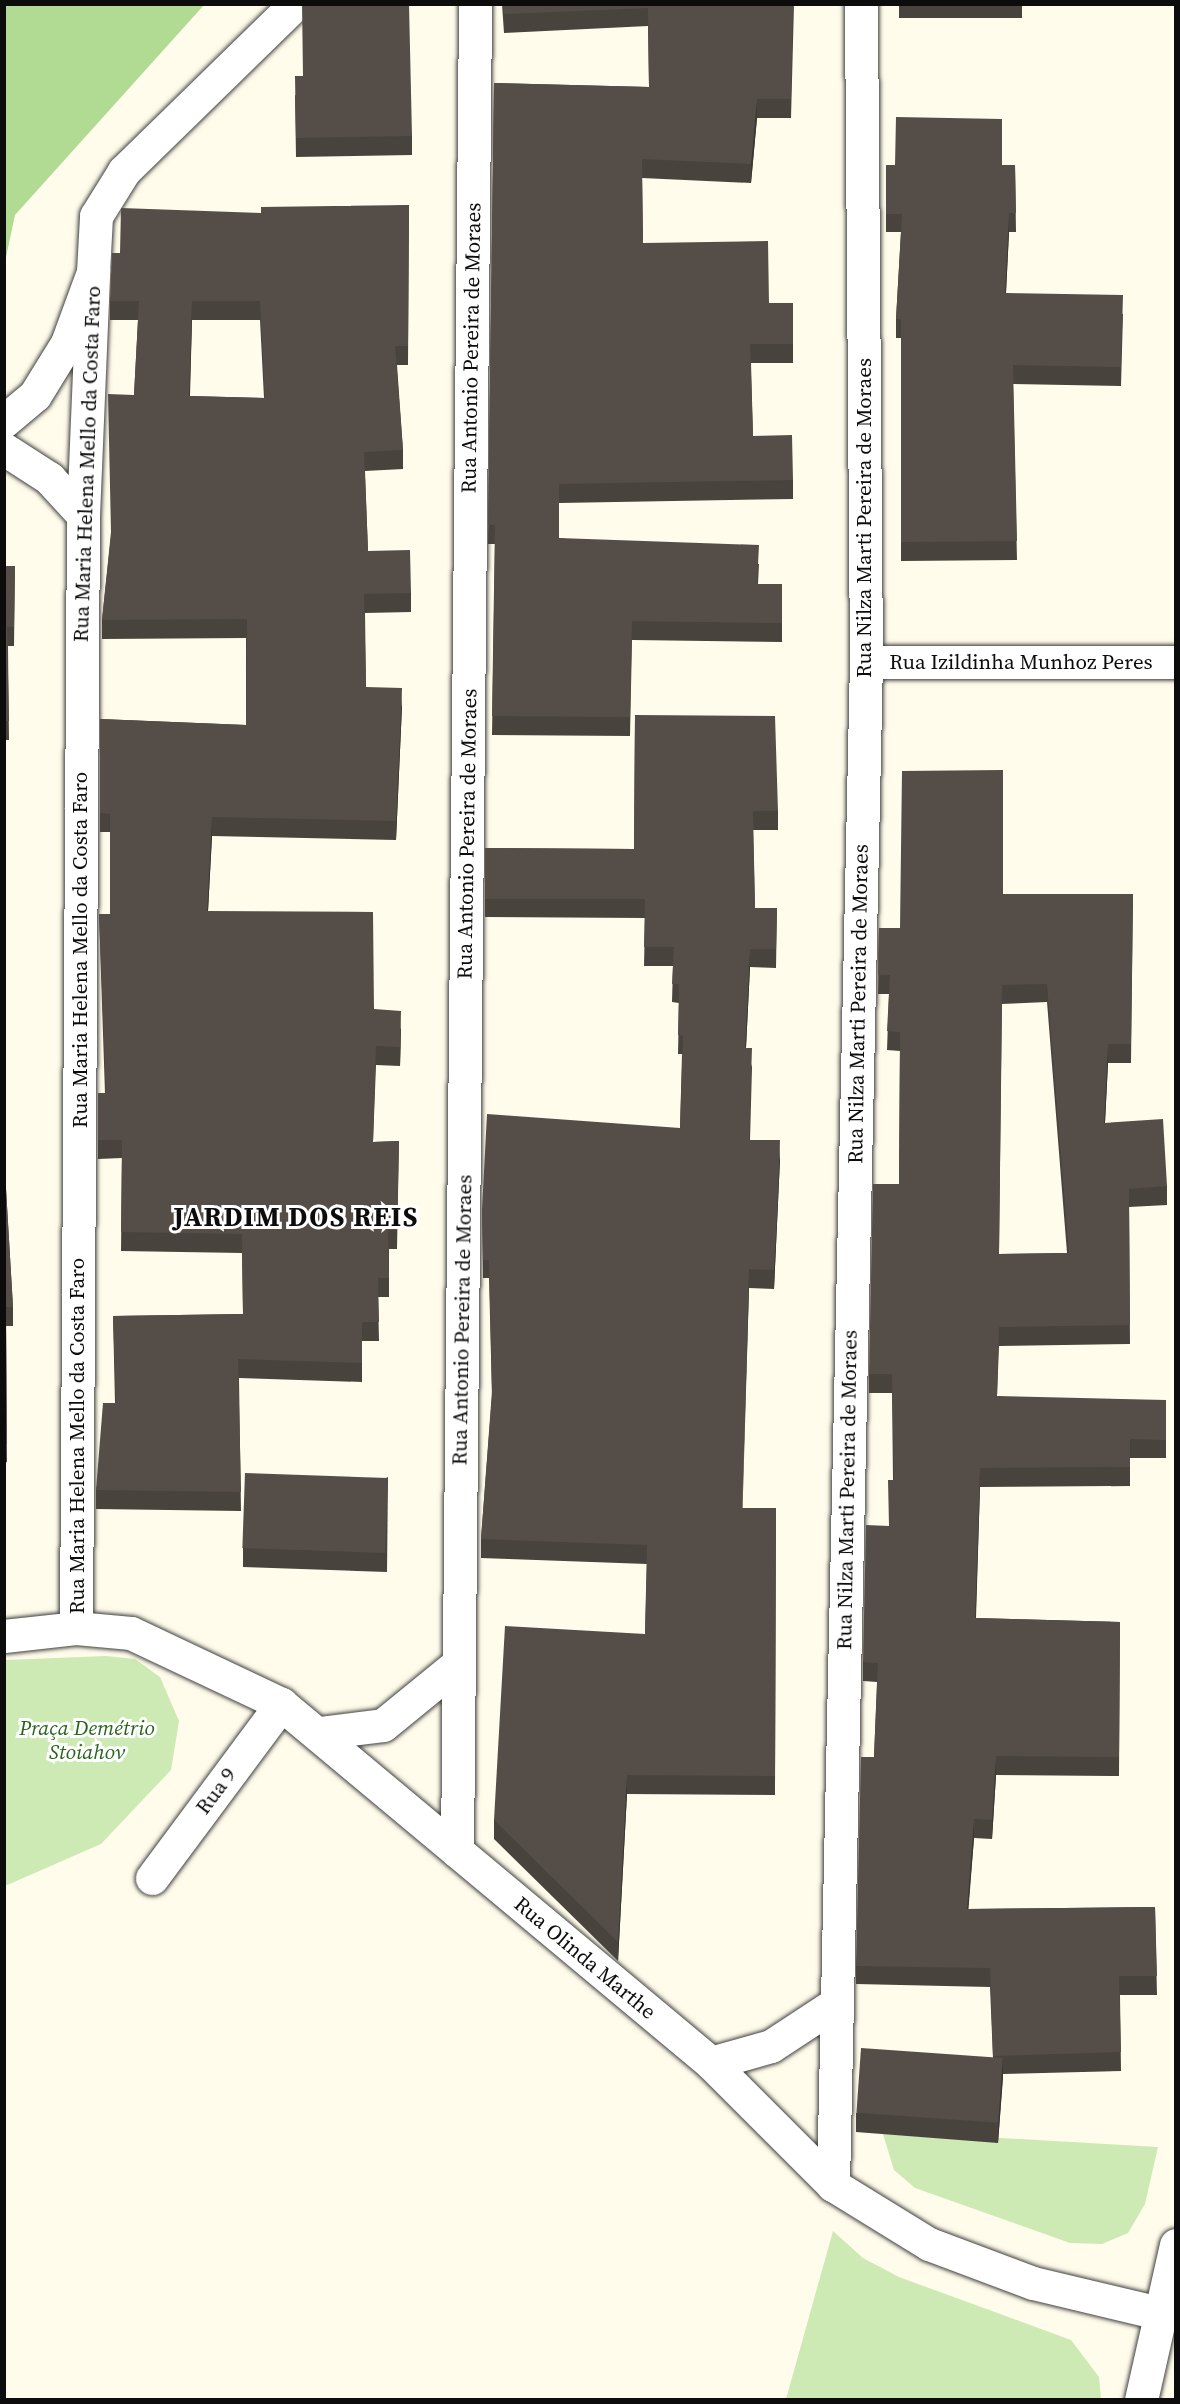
<!DOCTYPE html>
<html>
<head>
<meta charset="utf-8">
<style>
	body { margin:0 }
	#map { position:relative; width:1180px; height:2404px; overflow:hidden; background:#fffceb; font-family:"Source Serif 4",serif }
	div>[style] { position:absolute }
	.green>* { inset:0; background:#ceeab4 }
	.forest>* { inset:0; background:#b1db93 }
	.roads { filter:drop-shadow(0 0 2px #3f3f3f) drop-shadow(0 0 2px #3f3f3f) }
	.street>* { height:33px; margin:-16.5px; padding:0 16.5px; transform-origin:16.5px; border-radius:16.5px; background:#fff }
	.wall>* { inset:0; background:#49433e; transform-origin:0 0 }
	.shaded-wall>* { inset:0; background:#3c3732 }
	.building>* { inset:0; background:#554e48; transform-origin:0 0 }
	span { translate:-50% -50%; white-space:nowrap; text-align:center; line-height:1.15; -webkit-text-stroke:6px #fff; paint-order:stroke }
	.street-label { font-size:21px; color:#0c0c0c }
	.park-label { font-size:21px; color:#28651b; font-style:italic }
	.district-label { font-size:27px; color:#0c0c0c; font-weight:700; letter-spacing:1.5px }
	.frame { position:absolute; inset:0; border:6px solid #0c0c0c; pointer-events:none }
</style>
</head>
<body>
<div id="map">
	<div class="green">
		<i style="clip-path:polygon(106px 1656px,135px 1659px,160px 1677px,179px 1721px,171px 1770px,101px 1844px,5px 1886px,5px 1660px)"></i>
		<i style="clip-path:polygon(882px 2131px,1158px 2147px,1145px 2204px,1128px 2233px,1102px 2244px,1070px 2243px,915px 2188px,894px 2170px)"></i>
		<i style="clip-path:polygon(833px 2231px,863px 2258px,899px 2277px,1071px 2340px,1099px 2377px,1101px 2399px,786px 2399px)"></i>
	</div>
	<div class="forest">
		<i style="clip-path:polygon(5px 4px,204px 5px,15px 215px,5px 262px)"></i>
	</div>
	<div class="roads">
		<div class="street">
			<i style="left:4px;top:421px;width:40px;rotate:-40deg"></i>
			<i style="left:35px;top:395px;width:61px;rotate:-58.4deg"></i>
			<i style="left:67px;top:343px;width:76px;rotate:-69.9deg"></i>
			<i style="left:93px;top:272px;width:56px;rotate:-86.9deg"></i>
			<i style="left:96px;top:216px;width:53px;rotate:-58.1deg"></i>
			<i style="left:124px;top:171px;width:239px;rotate:-44.3deg"></i>
			<i style="left:4px;top:449px;width:54px;rotate:32.8deg"></i>
			<i style="left:49px;top:478px;width:50px;rotate:47.4deg"></i>
			<i style="left:866px;top:662px;width:310px"></i>
			<i style="left:76px;top:1628px;width:1113px;rotate:-89.64deg"></i>
			<i style="left:83px;top:515px;width:243px;rotate:-87.6deg"></i>
			<i style="left:4px;top:1636px;width:72px;rotate:-6.3deg"></i>
			<i style="left:76px;top:1628px;width:55px;rotate:5.2deg"></i>
			<i style="left:131px;top:1633px;width:166px;rotate:25.3deg"></i>
			<i style="left:281px;top:1704px;width:560px;rotate:39.86deg"></i>
			<i style="left:711px;top:2063px;width:173px;rotate:45deg"></i>
			<i style="left:833px;top:2185px;width:113px;rotate:31.6deg"></i>
			<i style="left:929px;top:2244px;width:111px;rotate:20.6deg"></i>
			<i style="left:1033px;top:2283px;width:130px;rotate:13.4deg"></i>
			<i style="left:319px;top:1733px;width:64px;rotate:-7.1deg"></i>
			<i style="left:383px;top:1725px;width:98px;rotate:-39.2deg"></i>
			<i style="left:457px;top:1851px;width:1847px;rotate:-89.44deg"></i>
			<i style="left:152px;top:1878px;width:217px;rotate:-53.4deg"></i>
			<i style="left:711px;top:2063px;width:62px;rotate:-15.8deg"></i>
			<i style="left:771px;top:2046px;width:77px;rotate:-33.3deg"></i>
			<i style="left:833px;top:2185px;width:1523px;rotate:-88.76deg"></i>
			<i style="left:866px;top:662px;width:658px;rotate:-90.44deg"></i>
			<i style="left:1141px;top:2400px;width:159px;rotate:-77.3deg"></i>
		</div>
	</div>
	<div class="wall">
		<i style="clip-path:polygon(502px 4px,794px 4px,791px 118px,757px 118px,751px 183px,642px 178px,643px 243px,769px 303px,793px 303px,793px 363px,751px 363px,753px 436px,793px 480px,793px 499px,559px 503px,559px 538px,759px 564px,758px 584px,782px 584px,782px 642px,632px 640px,630px 736px,492px 735px,495px 544px,488px 544px,494px 83px,649px 87px,648px 26px,504px 33px)"></i>
		<i style="left:899px;top:4px;width:123px;height:14px"></i>
		<i style="clip-path:polygon(295px 95px,412px 136px,412px 155px,296px 157px)"></i>
		<i style="clip-path:polygon(886px 165px,1015px 165px,1016px 232px,1009px 232px,1006px 293px,1123px 314px,1121px 386px,1013px 384px,1017px 560px,901px 561px,901px 338px,896px 338px,896px 319px,901px 232px,886px 232px)"></i>
		<i style="clip-path:polygon(evenodd,409px 205px,408px 365px,397px 365px,403px 450px,403px 469px,365px 471px,368px 551px,411px 593px,411px 612px,365px 613px,366px 687px,402px 706px,396px 840px,212px 836px,208px 911px,374px 1009px,401px 1029px,400px 1066px,376px 1065px,373px 1142px,399px 1141px,397px 1249px,389px 1249px,389px 1297px,378px 1297px,379px 1341px,362px 1341px,362px 1382px,239px 1378px,241px 1511px,96px 1509px,96px 1490px,115px 1403px,113px 1316px,243px 1314px,242px 1253px,121px 1251px,122px 1158px,98px 1159px,98px 1093px,105px 1093px,99px 914px,110px 914px,110px 832px,100px 832px,100px 719px,246px 725px,246px 638px,102px 639px,102px 620px,111px 536px,134px 395px,138px 320px,110px 320px,110px 301px,120px 253px,261px 213px,409px 205px,192px 320px,260px 320px,264px 398px,190px 396px,192px 320px)"></i>
		<i style="clip-path:polygon(4px 566px,15px 566px,14px 646px,8px 646px,9px 740px,4px 740px)"></i>
		<i style="clip-path:polygon(635px 715px,778px 811px,778px 830px,753px 830px,755px 908px,777px 908px,776px 968px,750px 967px,746px 1048px,752px 1067px,750px 1140px,780px 1159px,774px 1289px,749px 1288px,742px 1508px,776px 1508px,775px 1795px,627px 1794px,618px 1961px,494px 1839px,494px 1820px,645px 1634px,647px 1564px,481px 1558px,481px 1539px,492px 1396px,489px 1278px,483px 1278px,482px 1209px,680px 1128px,682px 1054px,678px 1054px,679px 1003px,672px 1002px,673px 966px,644px 966px,645px 918px,485px 917px,485px 848px,634px 849px)"></i>
		<i style="clip-path:polygon(evenodd,1003px 894px,1133px 894px,1131px 1063px,1108px 1063px,1105px 1123px,1167px 1186px,1167px 1205px,1129px 1207px,1130px 1344px,999px 1346px,997px 1396px,1166px 1418px,1166px 1458px,1130px 1458px,1130px 1486px,980px 1487px,976px 1618px,1120px 1622px,1119px 1776px,996px 1775px,992px 1839px,974px 1838px,968px 1909px,1155px 1907px,1157px 1995px,1120px 1995px,1121px 2071px,1003px 2074px,998px 2143px,856px 2132px,856px 2113px,993px 2058px,990px 1987px,856px 1984px,856px 1966px,874px 1757px,877px 1682px,863px 1681px,863px 1662px,889px 1526px,893px 1480px,892px 1393px,869px 1393px,869px 1374px,899px 1184px,900px 1051px,887px 1050px,889px 994px,878px 994px,879px 928px,900px 928px,1003px 894px,1047px 1002px,1067px 1253px,999px 1254px,1002px 1004px,1047px 1002px)"></i>
		<i style="clip-path:polygon(4px 1155px,13px 1307px,13px 1326px,6px 1326px,7px 1462px,4px 1463px)"></i>
		<i style="clip-path:polygon(388px 1477px,387px 1572px,243px 1567px,243px 1548px)"></i>
	</div>
	<div class="shaded-wall">
		<i style="clip-path:polygon(757px 99px,757px 118px,751px 183px,751px 164px)"></i>
		<i style="clip-path:polygon(1009px 213px,1009px 232px,1005px 312px,1005px 293px)"></i>
		<i style="clip-path:polygon(192px 301px,192px 320px,189px 415px,189px 396px)"></i>
		<i style="clip-path:polygon(402px 688px,402px 706px,396px 840px,396px 821px)"></i>
		<i style="clip-path:polygon(212px 817px,212px 836px,207px 930px,207px 911px)"></i>
		<i style="clip-path:polygon(750px 949px,750px 967px,745px 1067px,745px 1048px)"></i>
		<i style="clip-path:polygon(401px 1011px,401px 1029px,400px 1066px,400px 1047px)"></i>
		<i style="clip-path:polygon(1108px 1044px,1108px 1063px,1104px 1142px,1104px 1123px)"></i>
		<i style="clip-path:polygon(780px 1140px,780px 1159px,774px 1289px,774px 1270px)"></i>
		<i style="clip-path:polygon(749px 1269px,749px 1288px,742px 1527px,742px 1508px)"></i>
		<i style="clip-path:polygon(980px 1468px,980px 1487px,975px 1637px,975px 1618px)"></i>
		<i style="clip-path:polygon(996px 1756px,996px 1775px,992px 1839px,992px 1820px)"></i>
		<i style="clip-path:polygon(627px 1775px,627px 1794px,618px 1961px,618px 1942px)"></i>
		<i style="clip-path:polygon(974px 1819px,974px 1838px,967px 1928px,967px 1909px)"></i>
		<i style="clip-path:polygon(1003px 2059px,1003px 2078px,998px 2143px,998px 2124px)"></i>
	</div>
	<div class="building">
		<i style="clip-path:polygon(302px 4px,409px 4px,412px 136px,296px 138px,295px 76px,303px 76px)"></i>
		<i style="clip-path:polygon(503px 4px,793px 4px,791px 99px,757px 99px,751px 164px,642px 159px,643px 243px,768px 241px,769px 303px,793px 303px,793px 344px,750px 344px,753px 436px,792px 435px,793px 480px,559px 484px,559px 538px,759px 545px,757px 584px,782px 584px,782px 623px,632px 621px,630px 717px,492px 716px,495px 525px,488px 525px,494px 83px,649px 87px,648px 8px,504px 14px)"></i>
		<i style="clip-path:polygon(896px 117px,1002px 119px,1002px 165px,1015px 165px,1016px 213px,1009px 213px,1005px 293px,1123px 295px,1121px 367px,1013px 365px,1017px 541px,901px 542px,901px 319px,896px 319px,902px 214px,886px 214px,886px 165px,895px 165px)"></i>
		<i style="clip-path:polygon(evenodd,409px 205px,408px 346px,395px 346px,403px 450px,364px 452px,368px 551px,410px 550px,411px 593px,364px 594px,366px 687px,402px 688px,396px 821px,212px 817px,207px 911px,373px 912px,374px 1009px,401px 1011px,400px 1047px,376px 1046px,373px 1142px,399px 1141px,397px 1230px,388px 1230px,389px 1278px,378px 1278px,379px 1322px,362px 1322px,362px 1363px,238px 1359px,241px 1492px,96px 1490px,103px 1403px,116px 1403px,113px 1316px,243px 1314px,242px 1234px,121px 1232px,122px 1140px,98px 1140px,98px 1093px,106px 1093px,99px 914px,110px 914px,110px 814px,100px 813px,100px 719px,246px 725px,247px 619px,102px 620px,111px 532px,108px 394px,134px 395px,139px 301px,110px 301px,112px 253px,120px 253px,121px 208px,261px 213px,261px 207px,409px 205px,192px 301px,260px 301px,265px 398px,189px 396px,192px 301px)"></i>
		<i style="clip-path:polygon(4px 566px,15px 566px,14px 627px,7px 627px,9px 721px,4px 721px)"></i>
		<i style="clip-path:polygon(635px 715px,775px 716px,778px 811px,753px 811px,755px 908px,777px 908px,776px 949px,750px 949px,745px 1048px,752px 1048px,749px 1140px,780px 1140px,777px 1212px,774px 1270px,749px 1269px,742px 1508px,776px 1508px,775px 1776px,627px 1775px,618px 1942px,494px 1820px,505px 1626px,645px 1634px,647px 1545px,481px 1539px,492px 1391px,489px 1260px,483px 1260px,482px 1209px,487px 1114px,680px 1128px,683px 1036px,678px 1035px,679px 984px,672px 984px,674px 947px,644px 947px,645px 899px,485px 899px,485px 848px,634px 849px)"></i>
		<i style="clip-path:polygon(evenodd,1003px 770px,1003px 894px,1133px 894px,1131px 1044px,1108px 1044px,1104px 1123px,1163px 1119px,1167px 1186px,1129px 1189px,1130px 1325px,999px 1327px,997px 1396px,1166px 1400px,1166px 1440px,1130px 1439px,1130px 1467px,980px 1468px,975px 1618px,1120px 1622px,1119px 1757px,996px 1756px,992px 1820px,974px 1819px,967px 1909px,1155px 1907px,1157px 1976px,1119px 1976px,1121px 2052px,993px 2056px,990px 1968px,856px 1966px,861px 1757px,874px 1757px,878px 1663px,863px 1662px,866px 1525px,889px 1526px,888px 1480px,894px 1480px,892px 1374px,869px 1374px,873px 1184px,899px 1184px,900px 1032px,887px 1031px,890px 975px,878px 975px,879px 928px,900px 928px,902px 771px,1003px 770px,1047px 984px,1069px 1253px,999px 1254px,1002px 985px,1047px 984px)"></i>
		<i style="clip-path:polygon(4px 1155px,13px 1307px,6px 1307px,7px 1444px,4px 1444px)"></i>
		<i style="left:245px;top:1473px;width:143px;height:75px;rotate:2deg"></i>
		<i style="left:861px;top:2048px;width:142px;height:65px;rotate:4deg"></i>
	</div>
	<div class="street-label">
		<span style="left:471px;top:348px;rotate:-89deg">Rua Antonio Pereira de Moraes</span>
		<span style="left:87px;top:464px;rotate:-88deg">Rua Maria Helena Mello da Costa Faro</span>
		<span style="left:864px;top:518px;rotate:-90deg">Rua Nilza Marti Pereira de Moraes</span>
		<span style="left:1021px;top:662px">Rua Izildinha Munhoz Peres</span>
		<span style="left:467px;top:834px;rotate:-89deg">Rua Antonio Pereira de Moraes</span>
		<span style="left:80px;top:950px;rotate:-90deg">Rua Maria Helena Mello da Costa Faro</span>
		<span style="left:858px;top:1004px;rotate:-89deg">Rua Nilza Marti Pereira de Moraes</span>
		<span style="left:462px;top:1320px;rotate:-89deg">Rua Antonio Pereira de Moraes</span>
		<span style="left:77px;top:1436px;rotate:-90deg">Rua Maria Helena Mello da Costa Faro</span>
		<span style="left:847px;top:1490px;rotate:-89deg">Rua Nilza Marti Pereira de Moraes</span>
		<span style="left:216px;top:1791px;rotate:-53deg">Rua 9</span>
		<span style="left:585px;top:1958px;rotate:40deg">Rua Olinda Marthe</span>
	</div>
	<div class="park-label">
		<span style="left:87px;top:1740px">Praça Demétrio<br>Stoiahov</span>
	</div>
	<div class="district-label">
		<span style="left:296px;top:1217px">JARDIM DOS REIS</span>
	</div>
	<div class="frame"></div>
</div>
</body>
</html>
